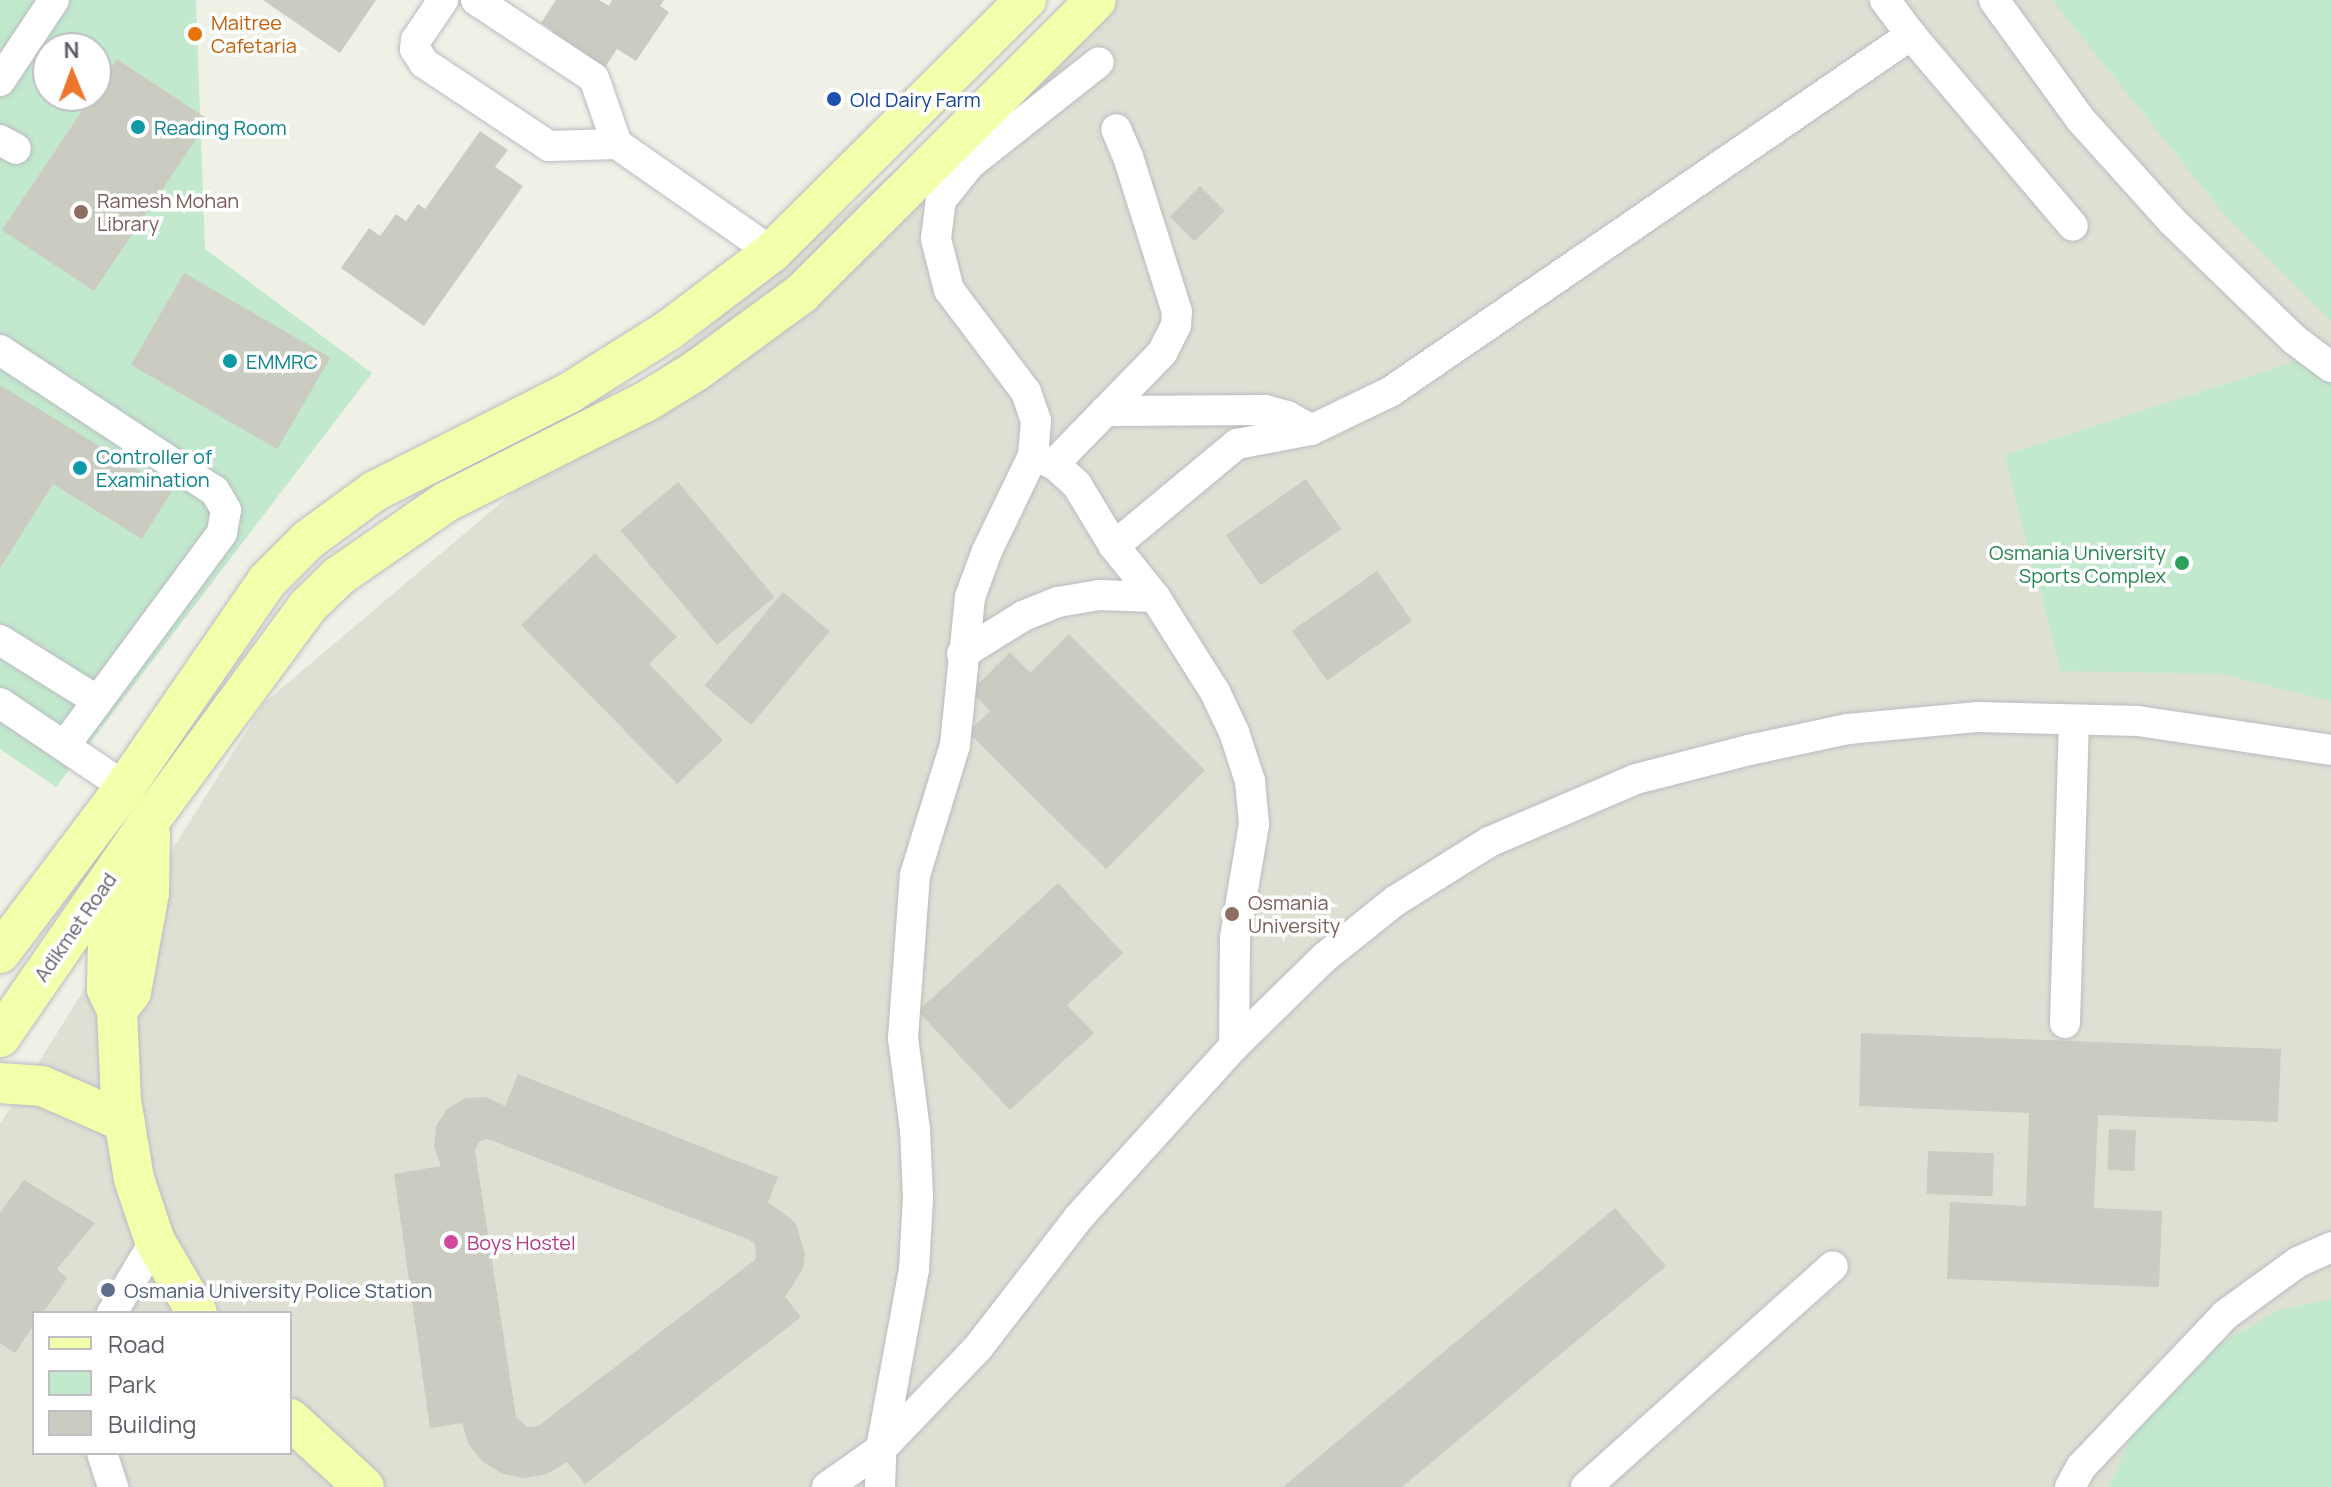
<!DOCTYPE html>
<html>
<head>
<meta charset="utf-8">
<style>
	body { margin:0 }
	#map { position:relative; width:2331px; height:1487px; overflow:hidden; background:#eff0e6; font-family:Manrope,sans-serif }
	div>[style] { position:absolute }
	.education>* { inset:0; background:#dfe0d4 }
	.green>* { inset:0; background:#c2e8cd }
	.building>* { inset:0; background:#cbcbc2; transform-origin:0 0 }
	.roads { filter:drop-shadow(0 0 2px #babbc2) drop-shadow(0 0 2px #babbc2) }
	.minor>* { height:30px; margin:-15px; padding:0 15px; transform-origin:15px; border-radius:15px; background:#fff }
	.major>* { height:40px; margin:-20px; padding:0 20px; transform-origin:20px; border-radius:20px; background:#f4ffac }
	.dots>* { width:22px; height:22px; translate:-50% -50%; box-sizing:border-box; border:4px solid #fff; border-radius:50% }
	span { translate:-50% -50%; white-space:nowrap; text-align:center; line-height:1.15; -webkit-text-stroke:7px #fff; paint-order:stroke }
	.food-label { font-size:20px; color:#c56008 }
	.left { translate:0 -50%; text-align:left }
	.transit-label { font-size:20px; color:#164399 }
	.culture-label { font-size:20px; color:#0d838f }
	.education-label { font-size:20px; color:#785e54 }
	.leisure-label { font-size:20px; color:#27864d }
	.right { translate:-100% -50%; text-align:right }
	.street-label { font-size:20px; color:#5d5f66 }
	.hotel-label { font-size:20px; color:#b23c85 }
	.service-label { font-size:20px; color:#4e5e75 }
	.legend { position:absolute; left:32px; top:1311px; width:260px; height:144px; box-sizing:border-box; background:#fff; border:2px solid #bebfc2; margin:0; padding:10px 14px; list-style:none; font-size:24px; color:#5d5f66 }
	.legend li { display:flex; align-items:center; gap:16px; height:40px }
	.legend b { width:40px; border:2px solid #bebfc2 }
	.north { position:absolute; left:32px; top:32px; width:80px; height:80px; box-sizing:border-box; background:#fff; border:2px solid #bebfc2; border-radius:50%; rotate:359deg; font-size:22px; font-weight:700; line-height:32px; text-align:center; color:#5d5f66 }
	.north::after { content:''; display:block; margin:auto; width:28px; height:36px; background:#ed762f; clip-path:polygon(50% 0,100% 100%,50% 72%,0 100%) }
</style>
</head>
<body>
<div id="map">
	<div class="education">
		<i style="clip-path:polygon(evenodd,1096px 0,2331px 0,2331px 1487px,0 1487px,0 1124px,264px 703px,1096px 0,34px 1313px,290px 1313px,290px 1453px,34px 1453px,34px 1313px)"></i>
	</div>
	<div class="green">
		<i style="clip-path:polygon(evenodd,0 0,196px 0,205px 249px,372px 373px,56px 787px,0 749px,0 0,48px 48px,96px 48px,96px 96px,48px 96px,48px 48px)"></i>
		<i style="clip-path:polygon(2052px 0,2331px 0,2331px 321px,2223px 213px)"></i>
		<i style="clip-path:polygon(2331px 350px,2331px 701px,2221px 674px,2061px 671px,2004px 455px)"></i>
		<i style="clip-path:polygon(2331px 1299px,2331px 1487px,2109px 1487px,2136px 1425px,2198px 1357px,2278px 1310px)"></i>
	</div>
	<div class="building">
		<i style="clip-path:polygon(263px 0,376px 0,340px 53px)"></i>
		<i style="clip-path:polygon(556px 0,599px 0,609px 6px,612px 0,664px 0,660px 6px,669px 12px,636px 61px,617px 49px,602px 72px,549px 37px,553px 30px,541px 23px)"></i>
		<i style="clip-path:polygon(117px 59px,209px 120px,94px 291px,2px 230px,92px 96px,96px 96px,96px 90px)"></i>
		<i style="clip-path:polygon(480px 131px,508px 150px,495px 167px,523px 186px,424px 326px,341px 268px,369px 228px,380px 236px,396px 214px,406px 221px,418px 204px,425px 209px)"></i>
		<i style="left:1200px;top:186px;width:35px;height:43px;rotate:45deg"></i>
		<i style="left:184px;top:273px;width:169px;height:106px;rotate:30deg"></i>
		<i style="clip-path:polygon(0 385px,172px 491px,142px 539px,53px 484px,0 568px)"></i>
		<i style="left:1306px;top:479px;width:61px;height:98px;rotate:55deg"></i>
		<i style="left:678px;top:482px;width:150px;height:75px;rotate:50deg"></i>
		<i style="clip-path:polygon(595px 553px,677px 637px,649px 664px,723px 740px,677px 784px,521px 625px)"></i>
		<i style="left:1377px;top:571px;width:61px;height:104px;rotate:55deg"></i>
		<i style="left:783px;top:592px;width:61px;height:122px;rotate:40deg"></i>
		<i style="clip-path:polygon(1069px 634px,1205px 770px,1106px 869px,968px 732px,990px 711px,971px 691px,1010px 652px,1030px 673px)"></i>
		<i style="clip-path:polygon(1058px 883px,1123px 953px,1067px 1005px,1094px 1033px,1010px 1110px,918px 1011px)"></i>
		<i style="clip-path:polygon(1861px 1033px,2281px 1049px,2278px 1122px,2098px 1115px,2094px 1208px,2162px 1211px,2159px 1287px,1947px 1279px,1950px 1202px,2026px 1206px,2029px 1113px,1859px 1106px)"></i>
		<i style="clip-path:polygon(evenodd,518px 1074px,778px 1177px,768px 1202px,795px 1222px,805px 1253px,803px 1269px,785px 1297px,801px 1317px,585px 1484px,567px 1462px,547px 1474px,525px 1478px,503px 1474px,483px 1462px,469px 1445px,462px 1423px,430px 1428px,394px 1174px,441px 1166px,434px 1147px,436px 1126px,447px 1109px,465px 1098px,486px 1097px,505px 1106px,518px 1074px,488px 1139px,747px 1239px,755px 1244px,756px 1259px,538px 1426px,527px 1427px,516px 1417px,475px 1150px,480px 1141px,488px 1139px)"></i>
		<i style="left:2109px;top:1129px;width:27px;height:41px;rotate:2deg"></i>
		<i style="left:1928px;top:1151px;width:66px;height:43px;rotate:2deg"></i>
		<i style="clip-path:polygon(24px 1180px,95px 1223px,57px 1269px,67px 1278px,43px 1313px,34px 1313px,34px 1325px,15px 1353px,0 1343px,0 1213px)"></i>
		<i style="clip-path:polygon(1615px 1208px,1666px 1266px,1402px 1487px,1283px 1487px)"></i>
	</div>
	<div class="roads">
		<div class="minor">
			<i style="left:443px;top:0;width:48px;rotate:124deg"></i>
			<i style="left:416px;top:40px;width:9px;rotate:96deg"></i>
			<i style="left:415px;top:49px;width:17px;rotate:57deg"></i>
			<i style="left:424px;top:63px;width:150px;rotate:33.6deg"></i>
			<i style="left:549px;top:146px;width:68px;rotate:-1.7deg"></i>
			<i style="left:476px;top:0;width:141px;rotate:33.5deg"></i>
			<i style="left:594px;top:78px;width:70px;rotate:70.8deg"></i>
			<i style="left:617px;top:144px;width:189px;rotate:34.9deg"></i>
			<i style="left:1994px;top:0;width:148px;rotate:54.1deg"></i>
			<i style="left:2081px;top:120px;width:136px;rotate:48deg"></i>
			<i style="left:2172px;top:221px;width:171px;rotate:44.1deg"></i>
			<i style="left:2295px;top:340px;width:45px;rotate:36.9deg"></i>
			<i style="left:1911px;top:35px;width:250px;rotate:49.7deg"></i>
			<i style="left:0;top:81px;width:97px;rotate:-56.3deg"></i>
			<i style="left:0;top:140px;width:18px;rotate:29deg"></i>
			<i style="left:0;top:350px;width:257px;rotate:33.3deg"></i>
			<i style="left:215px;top:491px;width:22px;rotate:60deg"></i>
			<i style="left:226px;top:510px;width:23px;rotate:100deg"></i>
			<i style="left:222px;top:533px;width:264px;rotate:126.5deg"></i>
			<i style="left:1105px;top:411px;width:160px;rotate:-0.4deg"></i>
			<i style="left:1265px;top:410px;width:23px;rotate:15deg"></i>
			<i style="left:1287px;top:416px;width:26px;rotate:29deg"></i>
			<i style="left:1033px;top:456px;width:22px;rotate:21deg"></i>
			<i style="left:1054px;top:464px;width:31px;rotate:42deg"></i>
			<i style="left:1077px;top:485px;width:71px;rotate:58.8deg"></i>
			<i style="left:1114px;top:546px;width:65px;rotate:51.2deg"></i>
			<i style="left:1155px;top:597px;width:112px;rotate:57.7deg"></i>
			<i style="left:1215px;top:692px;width:44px;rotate:64.6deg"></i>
			<i style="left:1234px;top:732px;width:52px;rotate:71.9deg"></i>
			<i style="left:1250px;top:781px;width:43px;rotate:84.7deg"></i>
			<i style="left:1254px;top:824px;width:116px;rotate:99.5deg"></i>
			<i style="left:1235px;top:938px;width:108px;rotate:90.5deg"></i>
			<i style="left:1054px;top:464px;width:155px;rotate:-45.8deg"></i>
			<i style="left:1162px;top:353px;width:31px;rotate:-63deg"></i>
			<i style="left:1176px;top:325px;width:13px;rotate:-86deg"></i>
			<i style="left:1177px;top:312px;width:163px;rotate:-107.5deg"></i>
			<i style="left:1128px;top:157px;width:30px;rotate:-113deg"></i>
			<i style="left:1114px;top:546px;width:160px;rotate:-39.7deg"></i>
			<i style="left:1237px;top:444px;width:75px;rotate:-10.7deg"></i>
			<i style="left:1311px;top:430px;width:88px;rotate:-25.7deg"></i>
			<i style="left:1390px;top:392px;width:632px;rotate:-34.42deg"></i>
			<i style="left:1911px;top:35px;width:44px;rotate:-126.6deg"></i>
			<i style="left:0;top:640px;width:115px;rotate:31.9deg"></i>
			<i style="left:962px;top:654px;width:72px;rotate:-31.9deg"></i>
			<i style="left:1023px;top:616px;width:38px;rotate:-22deg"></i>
			<i style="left:1058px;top:602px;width:42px;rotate:-9.7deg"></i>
			<i style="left:1099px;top:595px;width:56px;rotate:2deg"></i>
			<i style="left:0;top:703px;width:151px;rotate:33.9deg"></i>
			<i style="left:2065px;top:1023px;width:303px;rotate:-88.3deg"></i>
			<i style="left:112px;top:1313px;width:84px;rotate:-59.2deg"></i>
			<i style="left:102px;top:1453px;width:36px;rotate:72deg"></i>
			<i style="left:827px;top:1487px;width:66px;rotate:-35.1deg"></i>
			<i style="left:881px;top:1449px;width:139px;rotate:-46.2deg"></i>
			<i style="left:977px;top:1349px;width:167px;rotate:-52.3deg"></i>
			<i style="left:1079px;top:1217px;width:231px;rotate:-47.8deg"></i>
			<i style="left:1234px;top:1046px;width:127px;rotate:-44.4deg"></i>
			<i style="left:1325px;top:957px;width:90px;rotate:-38.7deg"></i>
			<i style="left:1395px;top:901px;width:111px;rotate:-32.1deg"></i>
			<i style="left:1489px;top:842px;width:160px;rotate:-23.2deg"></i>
			<i style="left:1636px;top:779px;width:117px;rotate:-14.4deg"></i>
			<i style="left:1749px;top:750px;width:101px;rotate:-12deg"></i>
			<i style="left:1848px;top:729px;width:131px;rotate:-5.3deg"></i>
			<i style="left:1978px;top:717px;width:160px;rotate:1.4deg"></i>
			<i style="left:2138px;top:721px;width:195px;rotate:8.5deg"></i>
			<i style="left:880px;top:1487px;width:38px;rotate:-88deg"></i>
			<i style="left:881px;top:1449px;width:183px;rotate:-79.6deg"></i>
			<i style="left:914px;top:1269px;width:71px;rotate:-86.8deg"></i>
			<i style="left:918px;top:1198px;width:68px;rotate:-92.5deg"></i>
			<i style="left:915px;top:1130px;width:93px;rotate:-97.4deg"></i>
			<i style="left:903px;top:1038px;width:163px;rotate:-85.8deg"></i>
			<i style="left:915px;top:875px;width:136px;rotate:-72.9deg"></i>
			<i style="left:955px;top:745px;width:149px;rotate:-84.2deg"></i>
			<i style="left:970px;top:597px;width:49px;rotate:-69.7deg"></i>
			<i style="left:987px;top:551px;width:106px;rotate:-64.2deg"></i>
			<i style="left:1033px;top:456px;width:35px;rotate:-85deg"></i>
			<i style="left:1036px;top:421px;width:31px;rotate:-109deg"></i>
			<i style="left:1026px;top:392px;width:128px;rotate:-127deg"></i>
			<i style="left:949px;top:290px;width:53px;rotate:-104.3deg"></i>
			<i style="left:936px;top:239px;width:39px;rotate:-83deg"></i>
			<i style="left:941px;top:200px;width:46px;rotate:-51.1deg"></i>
			<i style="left:970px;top:164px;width:164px;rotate:-38.3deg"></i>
			<i style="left:1586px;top:1487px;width:331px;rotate:-41.8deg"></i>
			<i style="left:2070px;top:1487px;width:23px;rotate:-61deg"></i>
			<i style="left:2081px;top:1467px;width:209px;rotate:-46.5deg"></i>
			<i style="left:2225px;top:1315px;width:90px;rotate:-36deg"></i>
			<i style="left:2298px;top:1262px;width:36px;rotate:-24deg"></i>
		</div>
		<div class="major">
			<i style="left:125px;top:874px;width:63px;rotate:105.6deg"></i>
			<i style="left:108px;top:935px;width:54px;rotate:91.1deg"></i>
			<i style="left:107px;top:989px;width:23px;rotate:65deg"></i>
			<i style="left:117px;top:1010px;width:91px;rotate:87.5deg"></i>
			<i style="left:121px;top:1101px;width:79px;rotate:80.5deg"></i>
			<i style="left:134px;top:1179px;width:65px;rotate:71.3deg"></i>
			<i style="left:155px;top:1241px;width:83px;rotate:59.7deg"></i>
			<i style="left:0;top:953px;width:208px;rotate:-53deg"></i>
			<i style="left:125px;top:787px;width:250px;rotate:-55.4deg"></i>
			<i style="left:267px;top:581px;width:58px;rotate:-45deg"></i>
			<i style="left:308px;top:540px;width:83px;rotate:-36.2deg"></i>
			<i style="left:375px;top:491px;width:217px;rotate:-26.8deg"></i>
			<i style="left:569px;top:393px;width:118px;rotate:-32.2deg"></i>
			<i style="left:669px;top:330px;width:129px;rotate:-37.1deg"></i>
			<i style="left:772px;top:252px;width:358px;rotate:-44.8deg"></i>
			<i style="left:117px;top:1010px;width:23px;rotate:-52deg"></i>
			<i style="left:131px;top:992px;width:101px;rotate:-79.7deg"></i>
			<i style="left:149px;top:893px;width:59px;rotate:-89deg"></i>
			<i style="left:0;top:1037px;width:265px;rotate:-55.3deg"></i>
			<i style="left:151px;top:819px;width:265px;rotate:-53.6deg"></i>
			<i style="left:308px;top:606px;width:43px;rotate:-44.1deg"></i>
			<i style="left:339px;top:576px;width:130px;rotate:-34.7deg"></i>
			<i style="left:446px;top:502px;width:225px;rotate:-26.7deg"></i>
			<i style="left:647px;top:401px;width:59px;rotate:-31.8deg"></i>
			<i style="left:697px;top:370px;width:129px;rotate:-36.2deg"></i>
			<i style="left:801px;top:294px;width:416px;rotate:-44.9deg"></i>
			<i style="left:0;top:1083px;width:42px;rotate:4.1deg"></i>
			<i style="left:42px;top:1086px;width:90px;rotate:23.4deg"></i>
			<i style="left:290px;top:1419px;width:100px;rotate:42.6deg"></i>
		</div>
	</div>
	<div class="dots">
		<i style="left:195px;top:34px;background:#e8710a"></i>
		<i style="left:834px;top:99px;background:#1a4fb4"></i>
		<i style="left:138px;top:127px;background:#0f9aa8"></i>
		<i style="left:81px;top:212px;background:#8d6e63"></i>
		<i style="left:230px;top:361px;background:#0f9aa8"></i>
		<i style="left:80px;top:468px;background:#0f9aa8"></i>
		<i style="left:2182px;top:563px;background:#2e9e5b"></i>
		<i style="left:1232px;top:914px;background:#8d6e63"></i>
		<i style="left:451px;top:1242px;background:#d1479c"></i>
		<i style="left:108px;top:1290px;background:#5c6f8a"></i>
	</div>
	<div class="food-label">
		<span class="left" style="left:211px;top:34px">Maitree<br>Cafetaria</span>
	</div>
	<div class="transit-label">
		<span class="left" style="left:850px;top:99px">Old Dairy Farm</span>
	</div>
	<div class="culture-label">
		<span class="left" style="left:154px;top:127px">Reading Room</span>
		<span class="left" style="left:246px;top:361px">EMMRC</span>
		<span class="left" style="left:96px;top:468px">Controller of<br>Examination</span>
	</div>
	<div class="education-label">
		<span class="left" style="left:97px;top:212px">Ramesh Mohan<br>Library</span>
		<span class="left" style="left:1248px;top:914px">Osmania<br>University</span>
	</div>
	<div class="leisure-label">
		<span class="right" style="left:2166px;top:564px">Osmania University<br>Sports Complex</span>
	</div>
	<div class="street-label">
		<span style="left:75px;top:927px;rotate:-55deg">Adikmet Road</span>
	</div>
	<div class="hotel-label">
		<span class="left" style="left:467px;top:1242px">Boys Hostel</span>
	</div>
	<div class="service-label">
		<span class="left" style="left:124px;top:1290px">Osmania University Police Station</span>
	</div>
	<ul class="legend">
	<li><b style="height:10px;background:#f4ffac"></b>Road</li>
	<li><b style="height:22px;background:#c2e8cd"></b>Park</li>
	<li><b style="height:22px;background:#cbcbc2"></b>Building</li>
	</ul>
	<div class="north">N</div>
</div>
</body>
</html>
